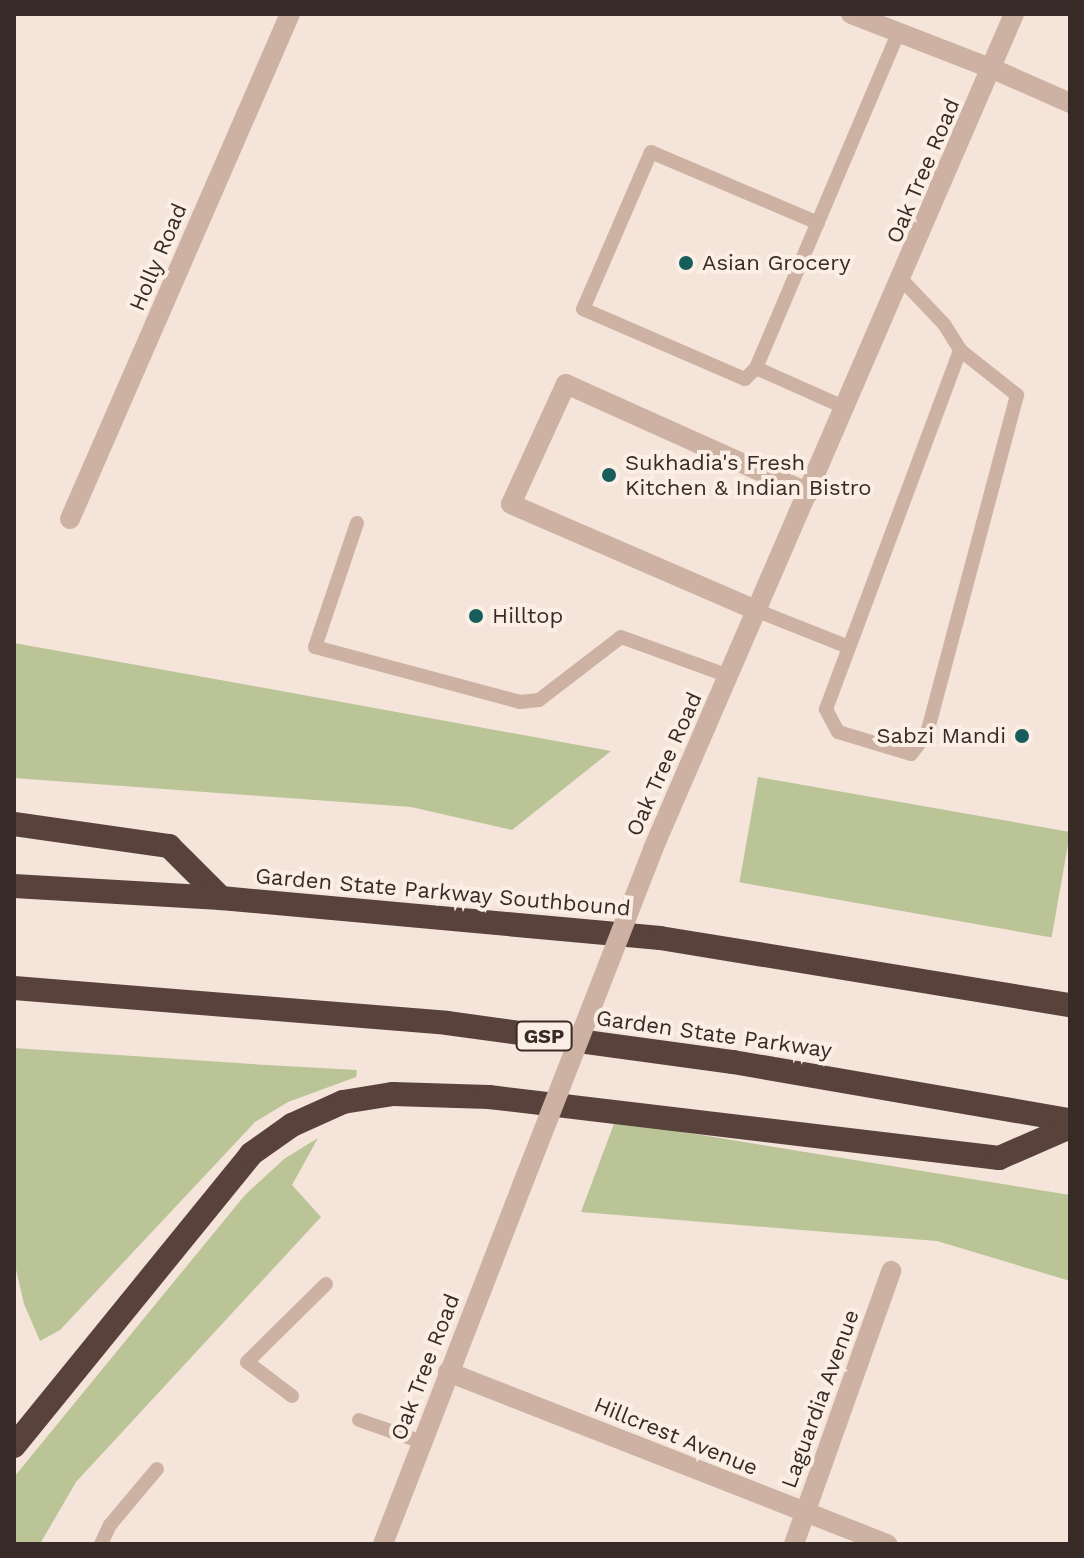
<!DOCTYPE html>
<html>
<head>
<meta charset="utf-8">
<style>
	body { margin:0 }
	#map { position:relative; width:1084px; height:1558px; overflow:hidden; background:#f4e4d9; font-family:"Work Sans",sans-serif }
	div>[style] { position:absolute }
	.green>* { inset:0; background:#bac497; transform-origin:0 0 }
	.service>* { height:14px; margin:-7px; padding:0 7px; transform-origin:7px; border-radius:7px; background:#cdb2a3 }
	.minor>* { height:20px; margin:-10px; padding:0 10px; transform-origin:10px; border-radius:10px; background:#cdb2a3 }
	.tertiary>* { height:20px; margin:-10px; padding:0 10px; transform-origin:10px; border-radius:10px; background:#cdb2a3 }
	.motorway>* { height:24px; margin:-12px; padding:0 12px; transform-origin:12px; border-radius:12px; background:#5a423c }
	.tertiary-bridge>* { height:20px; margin:-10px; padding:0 10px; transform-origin:10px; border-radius:10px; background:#cdb2a3 }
	.dots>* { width:22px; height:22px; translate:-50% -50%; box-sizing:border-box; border:4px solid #fbefe5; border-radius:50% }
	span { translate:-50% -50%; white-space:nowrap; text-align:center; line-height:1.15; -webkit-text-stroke:8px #fbefe5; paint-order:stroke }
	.shield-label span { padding:2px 6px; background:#fbefe5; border:2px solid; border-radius:6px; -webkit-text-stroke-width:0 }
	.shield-label { font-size:20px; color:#382a26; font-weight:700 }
	.street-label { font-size:22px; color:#382a26 }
	.poi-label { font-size:22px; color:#382a26 }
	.left { translate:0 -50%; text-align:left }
	.right { translate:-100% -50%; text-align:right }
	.frame { position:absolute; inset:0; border:16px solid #382a26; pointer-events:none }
</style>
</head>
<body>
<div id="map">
	<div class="green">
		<i style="clip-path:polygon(14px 643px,248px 685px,611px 751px,512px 830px,411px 807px,14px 778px)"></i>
		<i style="left:758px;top:777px;width:317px;height:107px;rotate:10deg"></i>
		<i style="clip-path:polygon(14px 1048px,267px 1065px,357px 1070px,356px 1077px,288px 1102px,255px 1122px,60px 1330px,40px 1341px,24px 1304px,14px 1261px)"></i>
		<i style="clip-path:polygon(615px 1121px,1070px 1195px,1070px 1281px,937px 1241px,581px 1212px)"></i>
		<i style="clip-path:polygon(318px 1138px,292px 1185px,321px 1217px,76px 1482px,40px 1544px,14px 1544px,14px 1477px,245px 1195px,284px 1159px)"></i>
	</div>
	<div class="service">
		<i style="left:818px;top:223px;width:181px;rotate:-157deg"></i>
		<i style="left:651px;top:152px;width:171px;rotate:113.4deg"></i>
		<i style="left:583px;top:309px;width:176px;rotate:23.4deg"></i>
		<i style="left:745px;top:379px;width:16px;rotate:-45deg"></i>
		<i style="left:756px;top:368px;width:98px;rotate:24deg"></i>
		<i style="left:903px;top:281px;width:59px;rotate:46.4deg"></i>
		<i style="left:944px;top:324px;width:31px;rotate:58deg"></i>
		<i style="left:960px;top:350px;width:73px;rotate:38.3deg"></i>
		<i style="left:1017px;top:395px;width:350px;rotate:104.9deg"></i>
		<i style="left:927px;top:733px;width:26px;rotate:127deg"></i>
		<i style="left:911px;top:754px;width:76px;rotate:-163.2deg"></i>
		<i style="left:838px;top:732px;width:26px;rotate:-118deg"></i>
		<i style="left:826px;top:709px;width:383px;rotate:-69.5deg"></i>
		<i style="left:756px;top:368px;width:363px;rotate:-67deg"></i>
		<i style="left:357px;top:523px;width:131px;rotate:108.7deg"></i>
		<i style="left:315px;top:647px;width:212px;rotate:15deg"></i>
		<i style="left:520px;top:702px;width:19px;rotate:-6deg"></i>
		<i style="left:539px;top:700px;width:103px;rotate:-37.5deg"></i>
		<i style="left:621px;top:637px;width:115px;rotate:19.9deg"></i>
		<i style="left:758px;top:611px;width:95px;rotate:21.7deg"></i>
		<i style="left:292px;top:1396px;width:56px;rotate:-142.9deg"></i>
		<i style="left:247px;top:1362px;width:111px;rotate:-44.6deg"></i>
		<i style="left:359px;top:1420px;width:67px;rotate:19.2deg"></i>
		<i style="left:101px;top:1544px;width:21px;rotate:-65deg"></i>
		<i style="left:110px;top:1525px;width:73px;rotate:-50deg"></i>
	</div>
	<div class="minor">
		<i style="left:993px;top:69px;width:84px;rotate:23.8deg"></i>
		<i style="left:70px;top:519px;width:551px;rotate:-66.46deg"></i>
		<i style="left:758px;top:611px;width:269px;rotate:-156.6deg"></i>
		<i style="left:511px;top:504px;width:132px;rotate:-65.4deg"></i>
		<i style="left:566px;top:384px;width:266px;rotate:24.2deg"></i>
		<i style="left:448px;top:1372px;width:472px;rotate:21.4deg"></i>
		<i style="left:794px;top:1544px;width:290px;rotate:-70.4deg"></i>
	</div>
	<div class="tertiary">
		<i style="left:851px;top:14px;width:152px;rotate:21.2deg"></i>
		<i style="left:653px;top:849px;width:910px;rotate:-66.62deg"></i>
		<i style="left:383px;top:1544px;width:387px;rotate:-68.8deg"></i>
	</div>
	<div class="motorway">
		<i style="left:14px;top:824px;width:157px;rotate:8.1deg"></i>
		<i style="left:169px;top:846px;width:74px;rotate:45deg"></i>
		<i style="left:14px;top:886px;width:207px;rotate:3.3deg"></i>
		<i style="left:221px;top:898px;width:441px;rotate:5.2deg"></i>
		<i style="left:660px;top:938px;width:415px;rotate:9.3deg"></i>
		<i style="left:14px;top:988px;width:434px;rotate:4.6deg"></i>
		<i style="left:447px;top:1023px;width:289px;rotate:7.8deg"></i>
		<i style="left:733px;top:1062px;width:342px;rotate:9.8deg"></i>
		<i style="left:14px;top:1446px;width:376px;rotate:-50.9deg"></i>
		<i style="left:251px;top:1154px;width:50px;rotate:-35.3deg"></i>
		<i style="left:292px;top:1125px;width:56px;rotate:-24.3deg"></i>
		<i style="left:343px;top:1102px;width:51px;rotate:-9.1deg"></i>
		<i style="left:393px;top:1094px;width:96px;rotate:1.8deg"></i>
		<i style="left:489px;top:1097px;width:514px;rotate:6.82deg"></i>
		<i style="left:999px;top:1158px;width:77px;rotate:-23.6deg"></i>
	</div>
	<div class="tertiary-bridge">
		<i style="left:523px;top:1183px;width:358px;rotate:-68.7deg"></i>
	</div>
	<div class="dots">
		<i style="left:686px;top:263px;background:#175d5b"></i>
		<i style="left:609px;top:475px;background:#175d5b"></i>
		<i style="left:476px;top:616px;background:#175d5b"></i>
		<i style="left:1022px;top:736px;background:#175d5b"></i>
	</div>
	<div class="shield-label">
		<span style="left:544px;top:1036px">GSP</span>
	</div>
	<div class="street-label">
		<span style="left:923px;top:171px;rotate:-67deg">Oak Tree Road</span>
		<span style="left:158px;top:257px;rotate:-67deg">Holly Road</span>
		<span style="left:664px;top:764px;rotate:-66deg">Oak Tree Road</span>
		<span style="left:443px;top:892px;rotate:5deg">Garden State Parkway Southbound</span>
		<span style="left:714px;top:1034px;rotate:8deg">Garden State Parkway</span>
		<span style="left:425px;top:1367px;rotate:-69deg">Oak Tree Road</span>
		<span style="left:820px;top:1399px;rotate:-70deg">Laguardia Avenue</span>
		<span style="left:676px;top:1436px;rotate:22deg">Hillcrest Avenue</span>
	</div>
	<div class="poi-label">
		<span class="left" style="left:702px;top:263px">Asian Grocery</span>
		<span class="left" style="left:625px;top:475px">Sukhadia's Fresh<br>Kitchen &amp; Indian Bistro</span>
		<span class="left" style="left:492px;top:616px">Hilltop</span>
		<span class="right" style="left:1006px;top:736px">Sabzi Mandi</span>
	</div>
	<div class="frame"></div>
</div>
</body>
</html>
